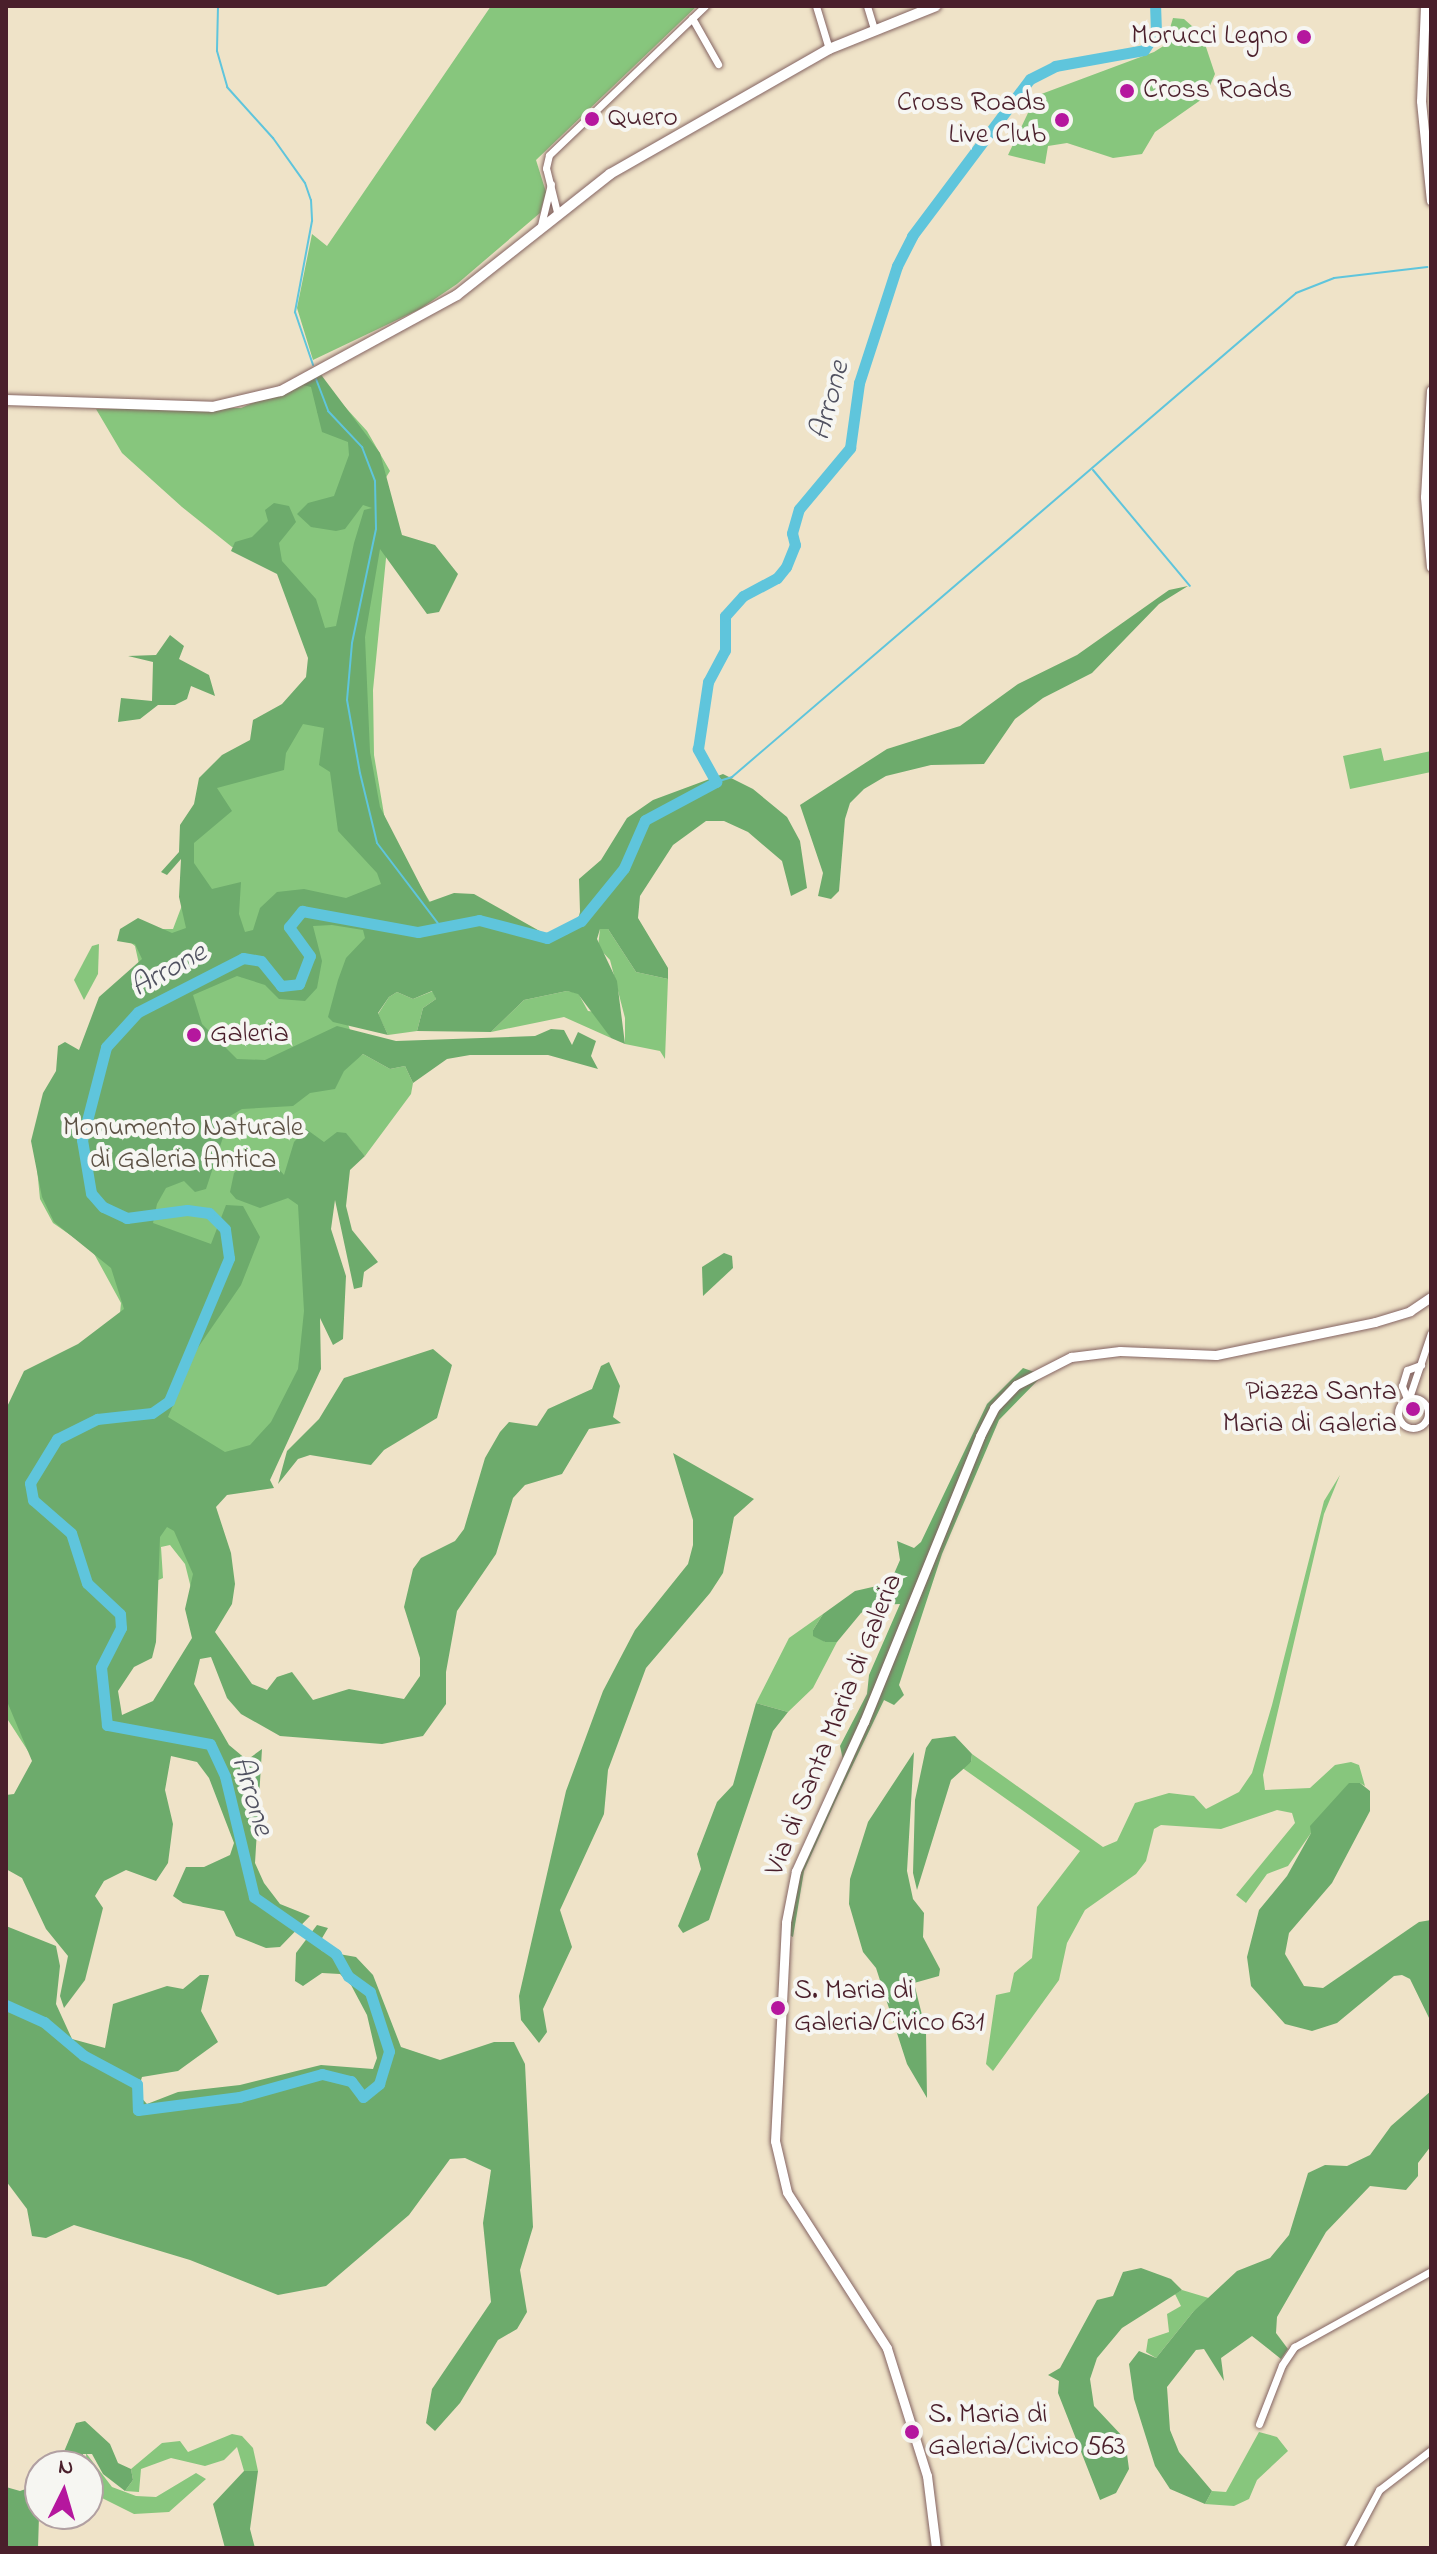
<!DOCTYPE html>
<html>
<head>
<meta charset="utf-8">
<style>
	body { margin:0 }
	#map { position:relative; width:1437px; height:2554px; overflow:hidden; background:#efe3c8; font-family:"Indie Flower",sans-serif }
	div>[style] { position:absolute }
	.green>* { inset:0; background:#87c67d }
	.forest>* { inset:0; background:#6dab6c }
	.stream>* { height:2px; margin:-1px; padding:0 1px; transform-origin:1px; border-radius:1px; background:#5fc5dc }
	.river>* { height:11px; margin:-5.5px; padding:0 5.5px; transform-origin:5.5px; border-radius:5.5px; background:#5fc5dc }
	.roads { filter:drop-shadow(0 0 2px #846462) drop-shadow(0 0 2px #846462) }
	.minor>* { height:7px; margin:-3.5px; padding:0 3.5px; transform-origin:3.5px; border-radius:3.5px; background:#fff }
	.minor>.ring { margin:-3.5px; padding:0; box-sizing:content-box; background:none; border:7px solid #fff; border-radius:50% }
	.tertiary>* { height:9px; margin:-4.5px; padding:0 4.5px; transform-origin:4.5px; border-radius:4.5px; background:#fff }
	.secondary>* { height:10px; margin:-5px; padding:0 5px; transform-origin:5px; border-radius:5px; background:#fff }
	.dots>* { width:22px; height:22px; translate:-50% -50%; box-sizing:border-box; border:4px solid #f6f6f2; border-radius:50% }
	span { translate:-50% -50%; white-space:nowrap; text-align:center; line-height:1.15; -webkit-text-stroke:8px #f6f6f2; paint-order:stroke }
	.poi-label { font-size:28px; color:#4a1f2b }
	.right { translate:-100% -50%; text-align:right }
	.left { translate:0 -50%; text-align:left }
	.park-label { font-size:28px; color:#5c5144 }
	.street-label { font-size:28px; color:#4a1f2b }
	.water-label { font-size:30px; color:#505160; font-style:italic }
	.frame { position:absolute; inset:0; border:8px solid #4a1f2b; pointer-events:none }
	.north { position:absolute; left:24px; top:2450px; width:80px; height:80px; box-sizing:border-box; background:#f6f6f2; border:2px solid #b1a0a2; border-radius:50%; rotate:5deg; font-size:22px; font-weight:700; line-height:32px; text-align:center; color:#4a1f2b }
	.north::after { content:''; display:block; margin:auto; width:28px; height:36px; background:#b5179e; clip-path:polygon(50% 0,100% 100%,50% 72%,0 100%) }
</style>
</head>
<body>
<div id="map">
	<div class="green">
		<i style="clip-path:polygon(491px 6px,697px 6px,536px 160px,546px 192px,540px 213px,457px 284px,420px 309px,313px 360px,297px 308px,312px 234px,327px 246px)"></i>
		<i style="clip-path:polygon(1173px 18px,1184px 19px,1202px 35px,1215px 74px,1205px 97px,1155px 132px,1142px 154px,1113px 158px,1067px 143px,1048px 146px,1045px 164px,1008px 155px,1036px 96px,1154px 52px,1165px 45px)"></i>
		<i style="clip-path:polygon(321px 373px,325px 385px,367px 431px,390px 471px,385px 479px,389px 528px,373px 690px,374px 755px,387px 832px,430px 902px,431px 917px,347px 1021px,359px 1057px,363px 1054px,390px 1069px,405px 1066px,413px 1083px,411px 1094px,365px 1156px,345px 1133px,312px 1329px,278px 1433px,209px 1474px,203px 1547px,192px 1592px,185px 1564px,170px 1545px,161px 1547px,163px 1578px,145px 1586px,56px 1780px,28px 1751px,6px 1717px,6px 1409px,119px 1323px,121px 1303px,92px 1250px,53px 1223px,40px 1199px,35px 1148px,81px 1052px,139px 964px,135px 946px,126px 939px,131px 929px,173px 929px,184px 900px,183px 868px,207px 790px,310px 681px,313px 645px,299px 597px,263px 554px,232px 547px,182px 507px,122px 453px,96px 409px,241px 408px)"></i>
		<i style="clip-path:polygon(1381px 748px,1384px 761px,1431px 751px,1431px 772px,1350px 789px,1343px 756px)"></i>
		<i style="clip-path:polygon(600px 929px,608px 929px,636px 972px,668px 979px,665px 1059px,660px 1051px,625px 1044px,625px 1018px,610px 960px,598px 947px)"></i>
		<i style="clip-path:polygon(99px 944px,98px 974px,84px 1000px,74px 980px,92px 946px)"></i>
		<i style="clip-path:polygon(433px 991px,436px 999px,423px 1008px,417px 1031px,388px 1035px,378px 1014px,389px 997px,397px 992px,413px 999px)"></i>
		<i style="clip-path:polygon(567px 991px,578px 993px,588px 1011px,596px 1012px,611px 1038px,564px 1017px,491px 1032px,524px 1000px)"></i>
		<i style="clip-path:polygon(1340px 1475px,1324px 1514px,1263px 1775px,1265px 1790px,1310px 1788px,1335px 1765px,1351px 1762px,1359px 1765px,1365px 1786px,1360px 1783px,1311px 1833px,1288px 1866px,1267px 1874px,1246px 1903px,1236px 1895px,1295px 1823px,1292px 1813px,1277px 1810px,1221px 1829px,1161px 1825px,1154px 1829px,1146px 1861px,1136px 1874px,1085px 1910px,1067px 1943px,1059px 1980px,993px 2071px,986px 2064px,996px 1995px,1010px 1992px,1014px 1973px,1032px 1958px,1037px 1907px,1080px 1851px,961px 1767px,971px 1762px,972px 1754px,1103px 1847px,1117px 1841px,1135px 1803px,1169px 1793px,1194px 1796px,1206px 1809px,1239px 1792px,1252px 1773px,1272px 1705px,1324px 1501px)"></i>
		<i style="clip-path:polygon(823px 1614px,813px 1630px,825px 1642px,837px 1642px,813px 1688px,788px 1712px,756px 1703px,789px 1638px)"></i>
		<i style="clip-path:polygon(1182px 2290px,1212px 2299px,1193px 2312px,1156px 2358px,1146px 2352px,1148px 2339px,1169px 2332px,1167px 2314px,1181px 2306px,1175px 2294px)"></i>
		<i style="clip-path:polygon(1259px 2432px,1277px 2437px,1288px 2451px,1257px 2480px,1249px 2499px,1234px 2506px,1205px 2504px,1212px 2491px,1226px 2492px)"></i>
		<i style="clip-path:polygon(232px 2434px,242px 2436px,253px 2448px,258px 2471px,244px 2471px,237px 2447px,224px 2460px,205px 2466px,171px 2458px,141px 2469px,139px 2492px,125px 2491px,133px 2480px,131px 2469px,162px 2443px,180px 2441px,188px 2452px)"></i>
		<i style="clip-path:polygon(86px 2453px,112px 2487px,136px 2496px,156px 2497px,196px 2473px,206px 2479px,169px 2512px,134px 2514px,88px 2491px)"></i>
	</div>
	<div class="forest">
		<i style="clip-path:polygon(evenodd,322px 376px,380px 453px,402px 535px,435px 545px,458px 574px,439px 612px,427px 614px,380px 549px,365px 637px,370px 752px,380px 807px,429px 902px,454px 893px,474px 894px,545px 934px,566px 935px,576px 928px,580px 912px,579px 879px,601px 860px,627px 818px,653px 800px,723px 774px,753px 789px,787px 817px,800px 841px,807px 888px,791px 896px,782px 861px,748px 832px,724px 821px,706px 821px,673px 845px,640px 896px,638px 918px,668px 968px,668px 979px,636px 972px,608px 929px,600px 929px,597px 939px,617px 981px,625px 1044px,611px 1038px,578px 994px,567px 991px,524px 1000px,491px 1032px,417px 1031px,423px 1008px,436px 999px,432px 991px,413px 999px,397px 992px,389px 997px,378px 1013px,388px 1035px,333px 1022px,328px 1017px,338px 980px,346px 958px,365px 938px,363px 930px,332px 925px,313px 926px,322px 961px,317px 988px,305px 1001px,279px 999px,265px 985px,237px 976px,193px 995px,202px 1024px,237px 1059px,265px 1060px,337px 1026px,396px 1041px,535px 1036px,551px 1029px,564px 1030px,572px 1045px,578px 1032px,596px 1041px,591px 1056px,598px 1069px,548px 1055px,470px 1055px,447px 1059px,413px 1083px,405px 1066px,390px 1069px,363px 1054px,344px 1071px,335px 1089px,310px 1093px,293px 1106px,242px 1109px,230px 1116px,206px 1189px,195px 1192px,184px 1181px,166px 1188px,157px 1204px,153px 1223px,211px 1244px,226px 1205px,243px 1206px,260px 1237px,241px 1285px,197px 1349px,168px 1417px,225px 1452px,250px 1445px,271px 1422px,298px 1369px,304px 1311px,298px 1205px,288px 1198px,260px 1208px,236px 1199px,230px 1192px,234px 1173px,256px 1154px,266px 1154px,284px 1175px,294px 1142px,306px 1129px,324px 1142px,337px 1132px,346px 1133px,365px 1156px,350px 1170px,346px 1206px,352px 1230px,378px 1262px,364px 1272px,362px 1287px,354px 1289px,335px 1200px,331px 1229px,346px 1276px,343px 1339px,333px 1345px,320px 1318px,321px 1369px,270px 1480px,274px 1488px,227px 1495px,216px 1507px,231px 1553px,235px 1584px,232px 1604px,215px 1632px,252px 1684px,267px 1690px,277px 1677px,292px 1672px,313px 1700px,349px 1689px,404px 1699px,420px 1676px,420px 1658px,404px 1607px,413px 1569px,421px 1558px,455px 1541px,464px 1529px,485px 1458px,500px 1432px,509px 1422px,537px 1426px,548px 1409px,592px 1389px,601px 1366px,609px 1362px,620px 1386px,613px 1417px,621px 1423px,589px 1429px,562px 1474px,525px 1485px,513px 1498px,496px 1554px,457px 1611px,446px 1672px,446px 1704px,423px 1736px,382px 1744px,280px 1736px,241px 1714px,227px 1698px,211px 1657px,200px 1659px,194px 1684px,229px 1745px,247px 1760px,262px 1749px,255px 1863px,264px 1883px,280px 1904px,310px 1916px,280px 1947px,266px 1948px,236px 1936px,224px 1911px,183px 1903px,173px 1896px,186px 1867px,204px 1867px,230px 1855px,234px 1843px,209px 1778px,197px 1762px,171px 1756px,165px 1790px,173px 1824px,168px 1863px,156px 1881px,126px 1870px,104px 1881px,95px 1896px,103px 1908px,85px 1980px,64px 2008px,60px 1996px,68px 1956px,46px 1929px,22px 1878px,6px 1869px,6px 1795px,14px 1794px,32px 1761px,6px 1699px,6px 1409px,24px 1371px,78px 1344px,124px 1309px,111px 1268px,54px 1222px,42px 1197px,31px 1141px,43px 1093px,56px 1071px,58px 1046px,65px 1042px,79px 1050px,99px 997px,142px 959px,135px 944px,117px 941px,120px 929px,138px 918px,172px 933px,186px 928px,179px 897px,181px 859px,167px 875px,161px 872px,179px 852px,180px 825px,194px 804px,199px 778px,222px 755px,250px 740px,253px 720px,282px 704px,306px 677px,308px 658px,277px 574px,231px 551px,235px 542px,252px 537px,268px 521px,265px 510px,274px 503px,289px 506px,296px 522px,279px 543px,282px 561px,316px 599px,325px 628px,336px 626px,354px 543px,364px 510px,372px 508px,363px 505px,345px 529px,336px 531px,311px 527px,297px 514px,308px 503px,334px 496px,349px 455px,348px 442px,322px 432px,311px 387px,303px 385px,322px 376px,303px 724px,324px 728px,319px 765px,330px 772px,338px 831px,377px 873px,381px 884px,346px 898px,304px 889px,277px 892px,260px 908px,253px 930px,245px 932px,239px 914px,241px 882px,212px 889px,194px 863px,194px 843px,232px 811px,217px 788px,284px 770px,286px 753px,303px 724px,322px 376px,167px 1527px,174px 1531px,193px 1574px,185px 1609px,192px 1638px,153px 1701px,122px 1715px,118px 1691px,134px 1667px,152px 1658px,156px 1642px,160px 1537px,167px 1527px)"></i>
		<i style="clip-path:polygon(1188px 586px,1159px 604px,1092px 673px,1043px 698px,1015px 719px,984px 764px,931px 765px,886px 776px,864px 789px,850px 803px,845px 819px,839px 891px,831px 899px,818px 896px,823px 873px,800px 805px,887px 749px,960px 726px,1018px 684px,1077px 655px,1169px 590px)"></i>
		<i style="clip-path:polygon(170px 635px,184px 646px,179px 659px,209px 675px,215px 696px,191px 686px,187px 699px,175px 705px,158px 705px,140px 719px,118px 722px,121px 698px,152px 701px,153px 662px,128px 656px,156px 655px)"></i>
		<i style="clip-path:polygon(724px 1253px,732px 1256px,733px 1268px,703px 1296px,702px 1267px)"></i>
		<i style="clip-path:polygon(433px 1349px,452px 1365px,437px 1418px,384px 1450px,371px 1465px,310px 1455px,298px 1459px,278px 1484px,287px 1451px,319px 1419px,344px 1378px)"></i>
		<i style="clip-path:polygon(1023px 1368px,1043px 1375px,999px 1420px,942px 1554px,899px 1685px,904px 1695px,894px 1705px,884px 1700px,836px 1800px,804px 1871px,793px 1937px,789px 1935px,801px 1864px,845px 1769px,840px 1746px,867px 1694px,869px 1675px,900px 1604px,876px 1605px,861px 1613px,837px 1642px,825px 1642px,813px 1636px,813px 1630px,823px 1614px,855px 1591px,890px 1583px,900px 1560px,897px 1541px,914px 1548px,921px 1542px,987px 1404px)"></i>
		<i style="clip-path:polygon(673px 1453px,754px 1499px,734px 1517px,723px 1573px,710px 1593px,646px 1668px,608px 1770px,604px 1814px,560px 1910px,572px 1947px,543px 2009px,547px 2032px,539px 2043px,521px 2020px,519px 1996px,566px 1791px,603px 1691px,635px 1630px,688px 1564px,693px 1545px,693px 1520px)"></i>
		<i style="clip-path:polygon(756px 1703px,788px 1712px,773px 1731px,709px 1920px,683px 1933px,678px 1926px,701px 1869px,697px 1854px,717px 1802px,733px 1785px)"></i>
		<i style="clip-path:polygon(955px 1736px,972px 1754px,971px 1762px,951px 1780px,917px 1890px,913px 1873px,915px 1800px,926px 1748px,932px 1739px)"></i>
		<i style="clip-path:polygon(914px 1752px,907px 1871px,913px 1899px,924px 1913px,923px 1937px,940px 1969px,939px 1976px,914px 1983px,926px 2031px,927px 2098px,907px 2064px,876px 1968px,863px 1952px,849px 1904px,850px 1879px,868px 1822px)"></i>
		<i style="clip-path:polygon(1349px 1783px,1360px 1783px,1370px 1791px,1370px 1811px,1332px 1883px,1289px 1933px,1285px 1954px,1304px 1986px,1323px 1988px,1419px 1922px,1431px 1920px,1431px 2022px,1410px 1979px,1402px 1975px,1394px 1976px,1337px 2023px,1312px 2031px,1285px 2024px,1251px 1986px,1247px 1957px,1259px 1910px,1287px 1876px,1311px 1833px,1310px 1826px)"></i>
		<i style="clip-path:polygon(317px 1925px,328px 1928px,318px 1945px,322px 1951px,356px 1957px,373px 1975px,401px 2047px,440px 2060px,494px 2042px,514px 2042px,525px 2064px,533px 2227px,520px 2270px,527px 2312px,517px 2329px,498px 2340px,460px 2403px,435px 2431px,426px 2423px,432px 2389px,491px 2302px,483px 2223px,491px 2170px,465px 2158px,450px 2159px,409px 2215px,326px 2286px,278px 2295px,190px 2260px,74px 2225px,46px 2238px,32px 2236px,27px 2209px,6px 2181px,6px 1926px,56px 1946px,60px 1966px,56px 2004px,72px 2039px,105px 2048px,113px 2004px,167px 1986px,183px 1989px,200px 1975px,209px 1975px,201px 2011px,218px 2042px,178px 2071px,142px 2077px,137px 2093px,147px 2104px,178px 2092px,240px 2085px,321px 2065px,373px 2069px,377px 2058px,367px 2015px,351px 1985px,340px 1974px,322px 1973px,303px 1986px,295px 1981px,296px 1953px)"></i>
		<i style="clip-path:polygon(1431px 2091px,1431px 2146px,1418px 2163px,1418px 2176px,1406px 2190px,1370px 2186px,1326px 2232px,1277px 2317px,1276px 2333px,1288px 2349px,1281px 2359px,1252px 2336px,1221px 2358px,1224px 2381px,1204px 2349px,1196px 2350px,1167px 2387px,1170px 2430px,1179px 2452px,1212px 2491px,1205px 2504px,1170px 2489px,1155px 2466px,1134px 2399px,1129px 2364px,1139px 2351px,1156px 2358px,1193px 2312px,1237px 2271px,1270px 2258px,1289px 2235px,1308px 2173px,1325px 2165px,1347px 2166px,1370px 2155px,1391px 2126px)"></i>
		<i style="clip-path:polygon(1141px 2268px,1171px 2279px,1182px 2290px,1122px 2328px,1097px 2358px,1090px 2379px,1094px 2406px,1125px 2439px,1129px 2469px,1116px 2493px,1100px 2500px,1058px 2393px,1059px 2381px,1048px 2375px,1060px 2368px,1097px 2300px,1113px 2296px,1123px 2272px)"></i>
		<i style="clip-path:polygon(85px 2421px,110px 2444px,118px 2463px,131px 2469px,133px 2480px,125px 2491px,103px 2474px,92px 2454px,83px 2454px,83px 2466px,58px 2466px,76px 2423px)"></i>
		<i style="clip-path:polygon(244px 2471px,258px 2471px,250px 2529px,255px 2548px,225px 2548px,213px 2504px)"></i>
		<i style="clip-path:polygon(40px 2484px,38px 2548px,6px 2548px,6px 2487px,20px 2491px)"></i>
	</div>
	<div class="stream">
		<i style="left:218px;top:6px;width:45px;rotate:91.3deg"></i>
		<i style="left:217px;top:51px;width:37px;rotate:74deg"></i>
		<i style="left:227px;top:87px;width:69px;rotate:48deg"></i>
		<i style="left:273px;top:138px;width:55px;rotate:54.6deg"></i>
		<i style="left:305px;top:183px;width:18px;rotate:71deg"></i>
		<i style="left:311px;top:200px;width:21px;rotate:87deg"></i>
		<i style="left:312px;top:221px;width:93px;rotate:100.6deg"></i>
		<i style="left:295px;top:312px;width:56px;rotate:71.2deg"></i>
		<i style="left:316px;top:379px;width:34px;rotate:69deg"></i>
		<i style="left:328px;top:411px;width:50px;rotate:46.6deg"></i>
		<i style="left:362px;top:447px;width:36px;rotate:69deg"></i>
		<i style="left:375px;top:481px;width:48px;rotate:88.8deg"></i>
		<i style="left:376px;top:529px;width:116px;rotate:101.9deg"></i>
		<i style="left:352px;top:643px;width:57px;rotate:95deg"></i>
		<i style="left:347px;top:700px;width:74px;rotate:79.9deg"></i>
		<i style="left:360px;top:773px;width:72px;rotate:76.3deg"></i>
		<i style="left:377px;top:843px;width:104px;rotate:52.8deg"></i>
		<i style="left:1093px;top:470px;width:151px;rotate:50.1deg"></i>
		<i style="left:716px;top:782px;width:17px;rotate:-17deg"></i>
		<i style="left:732px;top:777px;width:743px;rotate:-40.63deg"></i>
		<i style="left:1296px;top:293px;width:41px;rotate:-21.5deg"></i>
		<i style="left:1334px;top:278px;width:94px;rotate:-6.7deg"></i>
	</div>
	<div class="river">
		<i style="left:6px;top:2005px;width:42px;rotate:24.1deg"></i>
		<i style="left:44px;top:2022px;width:51px;rotate:40.2deg"></i>
		<i style="left:83px;top:2055px;width:61px;rotate:28.2deg"></i>
		<i style="left:137px;top:2084px;width:26px;rotate:88deg"></i>
		<i style="left:138px;top:2110px;width:102px;rotate:-7.3deg"></i>
		<i style="left:239px;top:2097px;width:86px;rotate:-15.5deg"></i>
		<i style="left:322px;top:2074px;width:30px;rotate:14deg"></i>
		<i style="left:351px;top:2081px;width:20px;rotate:53deg"></i>
		<i style="left:363px;top:2097px;width:21px;rotate:-39deg"></i>
		<i style="left:379px;top:2084px;width:34px;rotate:-73deg"></i>
		<i style="left:389px;top:2051px;width:62px;rotate:-107.9deg"></i>
		<i style="left:370px;top:1992px;width:27px;rotate:-144deg"></i>
		<i style="left:348px;top:1976px;width:25px;rotate:-119deg"></i>
		<i style="left:336px;top:1954px;width:100px;rotate:-145.2deg"></i>
		<i style="left:254px;top:1897px;width:124px;rotate:-103.5deg"></i>
		<i style="left:225px;top:1776px;width:35px;rotate:-115deg"></i>
		<i style="left:210px;top:1744px;width:105px;rotate:-169.5deg"></i>
		<i style="left:107px;top:1725px;width:58px;rotate:-95.9deg"></i>
		<i style="left:101px;top:1667px;width:44px;rotate:-62.9deg"></i>
		<i style="left:121px;top:1628px;width:14px;rotate:-94deg"></i>
		<i style="left:120px;top:1614px;width:45px;rotate:-136.8deg"></i>
		<i style="left:87px;top:1583px;width:52px;rotate:-107.7deg"></i>
		<i style="left:71px;top:1533px;width:50px;rotate:-139deg"></i>
		<i style="left:33px;top:1500px;width:17px;rotate:-100deg"></i>
		<i style="left:30px;top:1483px;width:52px;rotate:-58.5deg"></i>
		<i style="left:57px;top:1439px;width:45px;rotate:-26.6deg"></i>
		<i style="left:97px;top:1419px;width:55px;rotate:-6.2deg"></i>
		<i style="left:152px;top:1413px;width:21px;rotate:-35deg"></i>
		<i style="left:169px;top:1401px;width:155px;rotate:-67.2deg"></i>
		<i style="left:229px;top:1258px;width:29px;rotate:-98deg"></i>
		<i style="left:225px;top:1229px;width:23px;rotate:-135deg"></i>
		<i style="left:209px;top:1213px;width:22px;rotate:-172deg"></i>
		<i style="left:187px;top:1210px;width:61px;rotate:172.4deg"></i>
		<i style="left:127px;top:1218px;width:26px;rotate:-155deg"></i>
		<i style="left:103px;top:1207px;width:18px;rotate:-131deg"></i>
		<i style="left:91px;top:1193px;width:54px;rotate:-99.6deg"></i>
		<i style="left:82px;top:1140px;width:96px;rotate:-75.5deg"></i>
		<i style="left:106px;top:1047px;width:47px;rotate:-47.6deg"></i>
		<i style="left:138px;top:1012px;width:118px;rotate:-27.2deg"></i>
		<i style="left:243px;top:958px;width:18px;rotate:9deg"></i>
		<i style="left:261px;top:961px;width:32px;rotate:51deg"></i>
		<i style="left:281px;top:986px;width:18px;rotate:-6deg"></i>
		<i style="left:299px;top:984px;width:30px;rotate:-69deg"></i>
		<i style="left:310px;top:956px;width:36px;rotate:-126deg"></i>
		<i style="left:289px;top:927px;width:21px;rotate:-51deg"></i>
		<i style="left:302px;top:911px;width:118px;rotate:10.3deg"></i>
		<i style="left:418px;top:932px;width:62px;rotate:-11.1deg"></i>
		<i style="left:479px;top:920px;width:70px;rotate:14.8deg"></i>
		<i style="left:547px;top:938px;width:38px;rotate:-27deg"></i>
		<i style="left:581px;top:921px;width:68px;rotate:-50.9deg"></i>
		<i style="left:624px;top:868px;width:52px;rotate:-66.4deg"></i>
		<i style="left:645px;top:820px;width:81px;rotate:-28.2deg"></i>
		<i style="left:716px;top:782px;width:38px;rotate:-119deg"></i>
		<i style="left:698px;top:749px;width:68px;rotate:-81.5deg"></i>
		<i style="left:708px;top:682px;width:36px;rotate:-62deg"></i>
		<i style="left:725px;top:650px;width:34px;rotate:-90deg"></i>
		<i style="left:725px;top:616px;width:27px;rotate:-48deg"></i>
		<i style="left:743px;top:596px;width:38px;rotate:-28deg"></i>
		<i style="left:777px;top:578px;width:14px;rotate:-51deg"></i>
		<i style="left:786px;top:567px;width:24px;rotate:-68deg"></i>
		<i style="left:795px;top:545px;width:12px;rotate:-104deg"></i>
		<i style="left:792px;top:533px;width:25px;rotate:-74deg"></i>
		<i style="left:799px;top:509px;width:80px;rotate:-50.1deg"></i>
		<i style="left:850px;top:448px;width:66px;rotate:-82.1deg"></i>
		<i style="left:859px;top:383px;width:123px;rotate:-72deg"></i>
		<i style="left:897px;top:266px;width:34px;rotate:-63deg"></i>
		<i style="left:912px;top:236px;width:196px;rotate:-53.1deg"></i>
		<i style="left:1030px;top:79px;width:28px;rotate:-27deg"></i>
		<i style="left:1055px;top:66px;width:90px;rotate:-10.2deg"></i>
		<i style="left:1144px;top:50px;width:22px;rotate:-56deg"></i>
		<i style="left:1156px;top:32px;width:26px;rotate:-92deg"></i>
	</div>
	<div class="roads">
		<div class="minor">
			<i style="left:816px;top:6px;width:45px;rotate:73.2deg"></i>
			<i style="left:867px;top:6px;width:24px;rotate:73deg"></i>
			<i style="left:692px;top:18px;width:53px;rotate:60.5deg"></i>
			<i style="left:557px;top:212px;width:45px;rotate:-104deg"></i>
			<i style="left:546px;top:168px;width:13px;rotate:-77deg"></i>
			<i style="left:549px;top:155px;width:216px;rotate:-43.7deg"></i>
			<i style="left:541px;top:225px;width:42px;rotate:-76.3deg"></i>
			<i style="left:1410px;top:1395px;width:65px;rotate:-71.3deg"></i>
			<i style="left:1406px;top:1396px;width:11px;rotate:-112deg"></i>
			<i style="left:1402px;top:1386px;width:17px;rotate:-73deg"></i>
			<i style="left:1407px;top:1370px;width:15px;rotate:-20deg"></i>
			<i class="ring" style="left:1398px;top:1398px;width:23px;height:23px"></i>
			<i style="left:1259px;top:2424px;width:63px;rotate:-68.7deg"></i>
			<i style="left:1282px;top:2365px;width:22px;rotate:-56deg"></i>
			<i style="left:1294px;top:2347px;width:157px;rotate:-29deg"></i>
			<i style="left:1348px;top:2548px;width:66px;rotate:-61.9deg"></i>
			<i style="left:1379px;top:2490px;width:66px;rotate:-37.6deg"></i>
		</div>
		<div class="tertiary">
			<i style="left:1425px;top:6px;width:95px;rotate:92.4deg"></i>
			<i style="left:1421px;top:101px;width:100px;rotate:84.3deg"></i>
			<i style="left:1431px;top:390px;width:107px;rotate:93.2deg"></i>
			<i style="left:1425px;top:497px;width:70px;rotate:85.1deg"></i>
			<i style="left:936px;top:2548px;width:73px;rotate:-97.1deg"></i>
			<i style="left:927px;top:2476px;width:134px;rotate:-107.4deg"></i>
			<i style="left:887px;top:2348px;width:185px;rotate:-122.7deg"></i>
			<i style="left:787px;top:2192px;width:52px;rotate:-103.2deg"></i>
			<i style="left:775px;top:2141px;width:219px;rotate:-87.1deg"></i>
			<i style="left:786px;top:1922px;width:52px;rotate:-78.9deg"></i>
			<i style="left:796px;top:1871px;width:164px;rotate:-65.5deg"></i>
			<i style="left:864px;top:1722px;width:309px;rotate:-67.9deg"></i>
			<i style="left:980px;top:1436px;width:31px;rotate:-63deg"></i>
			<i style="left:994px;top:1408px;width:32px;rotate:-46deg"></i>
			<i style="left:1016px;top:1385px;width:62px;rotate:-27deg"></i>
			<i style="left:1071px;top:1357px;width:49px;rotate:-7deg"></i>
			<i style="left:1120px;top:1351px;width:96px;rotate:2.4deg"></i>
			<i style="left:1216px;top:1355px;width:162px;rotate:-11.7deg"></i>
			<i style="left:1375px;top:1322px;width:37px;rotate:-17deg"></i>
			<i style="left:1410px;top:1311px;width:25px;rotate:-34deg"></i>
		</div>
		<div class="secondary">
			<i style="left:6px;top:400px;width:206px;rotate:1.9deg"></i>
			<i style="left:212px;top:407px;width:71px;rotate:-13.1deg"></i>
			<i style="left:281px;top:391px;width:200px;rotate:-28.6deg"></i>
			<i style="left:457px;top:295px;width:195px;rotate:-38.3deg"></i>
			<i style="left:610px;top:174px;width:252px;rotate:-29.7deg"></i>
			<i style="left:829px;top:49px;width:115px;rotate:-21.9deg"></i>
		</div>
	</div>
	<div class="dots">
		<i style="left:1304px;top:37px;background:#b5179e"></i>
		<i style="left:1127px;top:91px;background:#b5179e"></i>
		<i style="left:592px;top:119px;background:#b5179e"></i>
		<i style="left:1062px;top:120px;background:#b5179e"></i>
		<i style="left:194px;top:1035px;background:#b5179e"></i>
		<i style="left:1413px;top:1409px;background:#b5179e"></i>
		<i style="left:778px;top:2008px;background:#b5179e"></i>
		<i style="left:912px;top:2432px;background:#b5179e"></i>
	</div>
	<div class="poi-label">
		<span class="right" style="left:1288px;top:37px">Morucci Legno</span>
		<span class="left" style="left:1143px;top:91px">Cross Roads</span>
		<span class="right" style="left:1046px;top:120px">Cross Roads<br>Live Club</span>
		<span class="left" style="left:608px;top:119px">Quero</span>
		<span class="left" style="left:210px;top:1035px">Galeria</span>
		<span class="right" style="left:1397px;top:1409px">Piazza Santa<br>Maria di Galeria</span>
		<span class="left" style="left:794px;top:2008px">S. Maria di<br>Galeria/Civico 631</span>
		<span class="left" style="left:928px;top:2432px">S. Maria di<br>Galeria/Civico 563</span>
	</div>
	<div class="park-label">
		<span style="left:183px;top:1145px">Monumento Naturale<br>di Galeria Antica</span>
	</div>
	<div class="street-label">
		<span style="left:835px;top:1725px;rotate:-68deg">Via di Santa Maria di Galeria</span>
	</div>
	<div class="water-label">
		<span style="left:831px;top:401px;rotate:-75deg">Arrone</span>
		<span style="left:169px;top:971px;rotate:-29deg">Arrone</span>
		<span style="left:251px;top:1796px;rotate:73deg">Arrone</span>
	</div>
	<div class="frame"></div>
	<div class="north">N</div>
</div>
</body>
</html>
